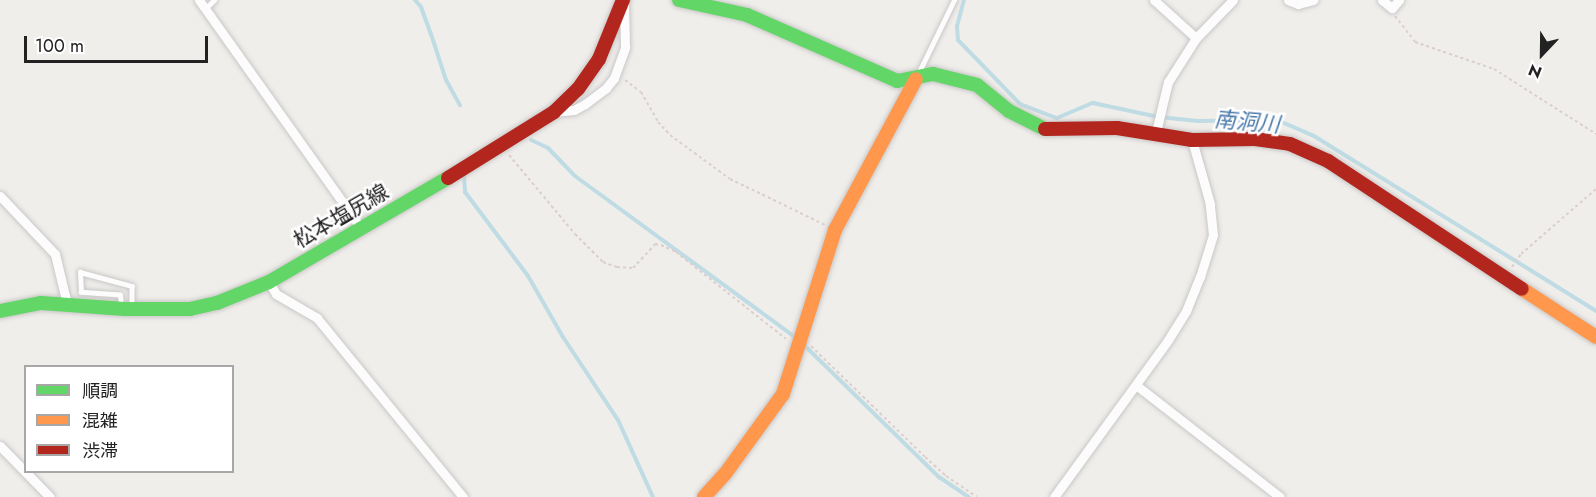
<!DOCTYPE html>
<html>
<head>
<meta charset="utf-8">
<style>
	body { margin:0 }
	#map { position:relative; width:1596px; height:497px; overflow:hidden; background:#f0eeeb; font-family:Jost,"Noto Sans JP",sans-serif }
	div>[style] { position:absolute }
	.stream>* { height:4px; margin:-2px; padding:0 2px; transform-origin:2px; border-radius:2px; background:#bfdbe3 }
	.path>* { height:2px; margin-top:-1px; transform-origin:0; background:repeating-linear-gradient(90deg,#dccecd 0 3px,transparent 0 6px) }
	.roads { filter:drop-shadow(0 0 2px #c9c8c7) drop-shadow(0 0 2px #c9c8c7) }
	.lane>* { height:4.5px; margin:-2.25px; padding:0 2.25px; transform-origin:2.25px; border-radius:2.25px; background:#fdfcfc }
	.street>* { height:9px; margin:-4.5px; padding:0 4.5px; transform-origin:4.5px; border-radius:4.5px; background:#fdfcfc }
	.fast>* { height:14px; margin:-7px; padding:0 7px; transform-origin:7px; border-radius:7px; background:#63d668 }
	.slow>* { height:14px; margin:-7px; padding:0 7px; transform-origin:7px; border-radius:7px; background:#ff974d }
	.jam>* { height:14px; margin:-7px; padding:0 7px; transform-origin:7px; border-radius:7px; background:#b3261e }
	span { translate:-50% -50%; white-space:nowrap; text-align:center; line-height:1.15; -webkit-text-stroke:5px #fff; paint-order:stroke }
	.street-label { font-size:21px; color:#222 }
	.water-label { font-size:22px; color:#4a7aab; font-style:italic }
	.legend { position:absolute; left:24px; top:365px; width:210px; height:108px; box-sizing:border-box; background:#fff; border:2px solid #a7a7a7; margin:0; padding:8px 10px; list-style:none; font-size:18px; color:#222 }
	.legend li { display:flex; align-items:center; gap:12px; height:30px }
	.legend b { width:30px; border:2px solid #a7a7a7 }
	.north { position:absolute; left:1512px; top:24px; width:60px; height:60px; -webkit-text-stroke:4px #fff; paint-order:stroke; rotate:202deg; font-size:16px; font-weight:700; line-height:24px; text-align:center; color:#222 }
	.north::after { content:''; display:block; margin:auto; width:21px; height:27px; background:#222; clip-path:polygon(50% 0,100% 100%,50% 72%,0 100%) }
	.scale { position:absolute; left:24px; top:36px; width:184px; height:27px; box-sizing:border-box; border:3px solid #222; border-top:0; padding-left:8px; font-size:18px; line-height:21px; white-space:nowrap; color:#222; -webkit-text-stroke:4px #fff; paint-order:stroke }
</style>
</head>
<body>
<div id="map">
	<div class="stream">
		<i style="left:415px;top:0;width:9px;rotate:49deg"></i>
		<i style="left:421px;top:7px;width:29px;rotate:70deg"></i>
		<i style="left:431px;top:34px;width:48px;rotate:71.9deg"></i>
		<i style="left:446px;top:80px;width:29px;rotate:61deg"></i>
		<i style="left:964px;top:0;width:27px;rotate:105deg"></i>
		<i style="left:957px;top:26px;width:14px;rotate:86deg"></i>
		<i style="left:958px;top:40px;width:89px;rotate:45.9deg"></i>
		<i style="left:1020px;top:104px;width:40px;rotate:21deg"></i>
		<i style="left:1057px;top:118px;width:39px;rotate:-23deg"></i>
		<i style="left:1093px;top:103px;width:67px;rotate:12deg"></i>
		<i style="left:1159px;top:117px;width:39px;rotate:6deg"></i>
		<i style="left:1198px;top:121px;width:79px;rotate:-0.7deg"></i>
		<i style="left:1277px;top:120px;width:40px;rotate:23.4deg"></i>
		<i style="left:1314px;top:136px;width:332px;rotate:31.8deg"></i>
		<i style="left:531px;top:140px;width:19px;rotate:25deg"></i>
		<i style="left:548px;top:148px;width:39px;rotate:46deg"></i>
		<i style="left:575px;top:176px;width:274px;rotate:36.2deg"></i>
		<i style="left:464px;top:177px;width:15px;rotate:86deg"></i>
		<i style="left:465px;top:192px;width:105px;rotate:53.1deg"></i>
		<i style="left:528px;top:276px;width:70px;rotate:60.2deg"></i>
		<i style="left:563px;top:337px;width:100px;rotate:56.5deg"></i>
		<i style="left:618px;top:420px;width:85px;rotate:65.6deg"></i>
		<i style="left:802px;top:343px;width:192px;rotate:44.4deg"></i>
		<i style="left:939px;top:477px;width:36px;rotate:34deg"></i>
	</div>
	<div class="path">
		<i style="left:1395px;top:16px;width:33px;rotate:52deg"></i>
		<i style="left:1415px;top:42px;width:83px;rotate:18.9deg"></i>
		<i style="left:1494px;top:69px;width:121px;rotate:32.5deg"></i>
		<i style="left:625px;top:80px;width:20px;rotate:37deg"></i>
		<i style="left:641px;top:92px;width:34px;rotate:60deg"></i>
		<i style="left:658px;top:122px;width:18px;rotate:47deg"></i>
		<i style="left:670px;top:135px;width:74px;rotate:36.3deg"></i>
		<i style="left:730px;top:179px;width:106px;rotate:25.8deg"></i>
		<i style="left:509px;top:155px;width:103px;rotate:50.1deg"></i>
		<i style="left:575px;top:234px;width:40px;rotate:45deg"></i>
		<i style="left:603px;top:262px;width:15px;rotate:20deg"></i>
		<i style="left:617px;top:267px;width:16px;rotate:4deg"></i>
		<i style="left:633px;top:268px;width:33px;rotate:-47deg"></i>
		<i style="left:655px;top:244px;width:6px;rotate:9deg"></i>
		<i style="left:661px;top:245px;width:17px;rotate:25deg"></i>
		<i style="left:676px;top:252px;width:140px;rotate:38.3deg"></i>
		<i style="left:1512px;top:267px;width:16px;rotate:-55deg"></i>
		<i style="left:1521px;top:254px;width:99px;rotate:-40.9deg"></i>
		<i style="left:811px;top:346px;width:159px;rotate:44.2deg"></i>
		<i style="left:925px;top:457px;width:28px;rotate:42deg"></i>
		<i style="left:946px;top:476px;width:37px;rotate:34deg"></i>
	</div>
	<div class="roads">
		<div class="lane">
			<i style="left:205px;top:9px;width:13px;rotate:-45deg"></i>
			<i style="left:917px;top:76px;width:85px;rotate:-64deg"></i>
			<i style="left:121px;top:306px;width:11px;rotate:-95deg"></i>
			<i style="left:120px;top:295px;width:39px;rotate:-176deg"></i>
			<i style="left:81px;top:292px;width:20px;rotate:-93deg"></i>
			<i style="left:80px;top:272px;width:54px;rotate:15.1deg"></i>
			<i style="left:132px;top:286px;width:21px;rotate:90deg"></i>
		</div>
		<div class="street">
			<i style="left:199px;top:0;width:281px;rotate:54.6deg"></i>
			<i style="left:1154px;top:0;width:57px;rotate:42.1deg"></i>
			<i style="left:1288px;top:0;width:11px;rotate:22deg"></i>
			<i style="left:1298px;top:4px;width:16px;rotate:-15deg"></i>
			<i style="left:1382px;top:0;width:13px;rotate:39deg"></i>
			<i style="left:1392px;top:8px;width:11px;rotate:-49deg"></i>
			<i style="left:554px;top:112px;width:20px;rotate:-6deg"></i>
			<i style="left:574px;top:110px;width:13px;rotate:-29deg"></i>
			<i style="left:585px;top:104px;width:26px;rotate:-37deg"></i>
			<i style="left:606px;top:88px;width:13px;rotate:-51deg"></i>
			<i style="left:614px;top:78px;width:33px;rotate:-70deg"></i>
			<i style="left:625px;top:47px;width:45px;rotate:-91.3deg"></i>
			<i style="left:1155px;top:136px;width:56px;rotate:-76.5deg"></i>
			<i style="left:1168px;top:82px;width:52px;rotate:-57.5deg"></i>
			<i style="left:1196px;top:38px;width:53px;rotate:-45.8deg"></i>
			<i style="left:0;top:196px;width:80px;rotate:46.5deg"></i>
			<i style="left:55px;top:254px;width:51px;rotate:76.5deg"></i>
			<i style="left:269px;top:282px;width:14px;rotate:60deg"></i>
			<i style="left:276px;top:294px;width:48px;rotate:30.3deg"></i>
			<i style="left:317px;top:318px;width:231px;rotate:50.8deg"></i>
			<i style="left:1136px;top:385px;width:182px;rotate:37.9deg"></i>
			<i style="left:0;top:446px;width:71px;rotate:45.6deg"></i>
			<i style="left:1054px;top:497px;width:194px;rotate:-54deg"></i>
			<i style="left:1168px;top:340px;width:34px;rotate:-58deg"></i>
			<i style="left:1186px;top:311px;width:37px;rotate:-68deg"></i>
			<i style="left:1200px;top:277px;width:44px;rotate:-72.8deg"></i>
			<i style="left:1213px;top:235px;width:31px;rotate:-96deg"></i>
			<i style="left:1210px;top:204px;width:66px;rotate:-105.7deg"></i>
		</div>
		<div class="fast">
			<i style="left:679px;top:0;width:70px;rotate:12.4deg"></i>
			<i style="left:747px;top:15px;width:164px;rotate:23.7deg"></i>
			<i style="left:897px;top:81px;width:37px;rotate:-11deg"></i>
			<i style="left:933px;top:74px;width:45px;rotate:14deg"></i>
			<i style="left:977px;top:85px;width:41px;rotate:39.1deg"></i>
			<i style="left:1009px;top:111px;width:40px;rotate:26.6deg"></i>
			<i style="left:0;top:311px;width:42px;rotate:-11deg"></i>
			<i style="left:41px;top:303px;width:84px;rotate:4.1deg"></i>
			<i style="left:125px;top:309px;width:65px"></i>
			<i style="left:190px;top:309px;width:28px;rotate:-13deg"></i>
			<i style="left:217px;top:303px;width:56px;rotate:-22deg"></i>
			<i style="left:269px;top:282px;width:207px;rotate:-30.2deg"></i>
		</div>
		<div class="slow">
			<i style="left:1522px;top:289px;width:88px;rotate:33deg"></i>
			<i style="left:704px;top:497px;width:31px;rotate:-48deg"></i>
			<i style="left:725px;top:474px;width:99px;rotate:-54.1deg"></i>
			<i style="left:783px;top:394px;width:172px;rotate:-72.4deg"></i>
			<i style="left:835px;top:230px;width:171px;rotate:-61.8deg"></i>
		</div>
		<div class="jam">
			<i style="left:1045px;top:129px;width:72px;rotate:-0.8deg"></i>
			<i style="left:1117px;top:128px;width:76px;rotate:9.1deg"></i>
			<i style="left:1192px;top:140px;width:63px;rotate:-0.9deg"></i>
			<i style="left:1255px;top:139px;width:35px;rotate:8deg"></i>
			<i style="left:1290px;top:144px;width:42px;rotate:24.1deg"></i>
			<i style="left:1328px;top:161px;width:232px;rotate:33.4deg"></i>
			<i style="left:448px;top:178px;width:125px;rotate:-31.9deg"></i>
			<i style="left:554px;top:112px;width:33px;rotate:-44deg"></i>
			<i style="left:578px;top:89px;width:37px;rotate:-55deg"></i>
			<i style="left:599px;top:59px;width:64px;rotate:-67.9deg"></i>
		</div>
	</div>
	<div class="street-label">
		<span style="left:341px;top:216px;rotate:-30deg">松本塩尻線</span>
	</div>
	<div class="water-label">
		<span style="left:1247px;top:122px;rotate:5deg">南洞川</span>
	</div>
	<ul class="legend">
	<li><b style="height:8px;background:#63d668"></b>順調</li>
	<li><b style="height:8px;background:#ff974d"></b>混雑</li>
	<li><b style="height:8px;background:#b3261e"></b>渋滞</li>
	</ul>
	<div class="north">N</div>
	<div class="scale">100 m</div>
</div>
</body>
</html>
